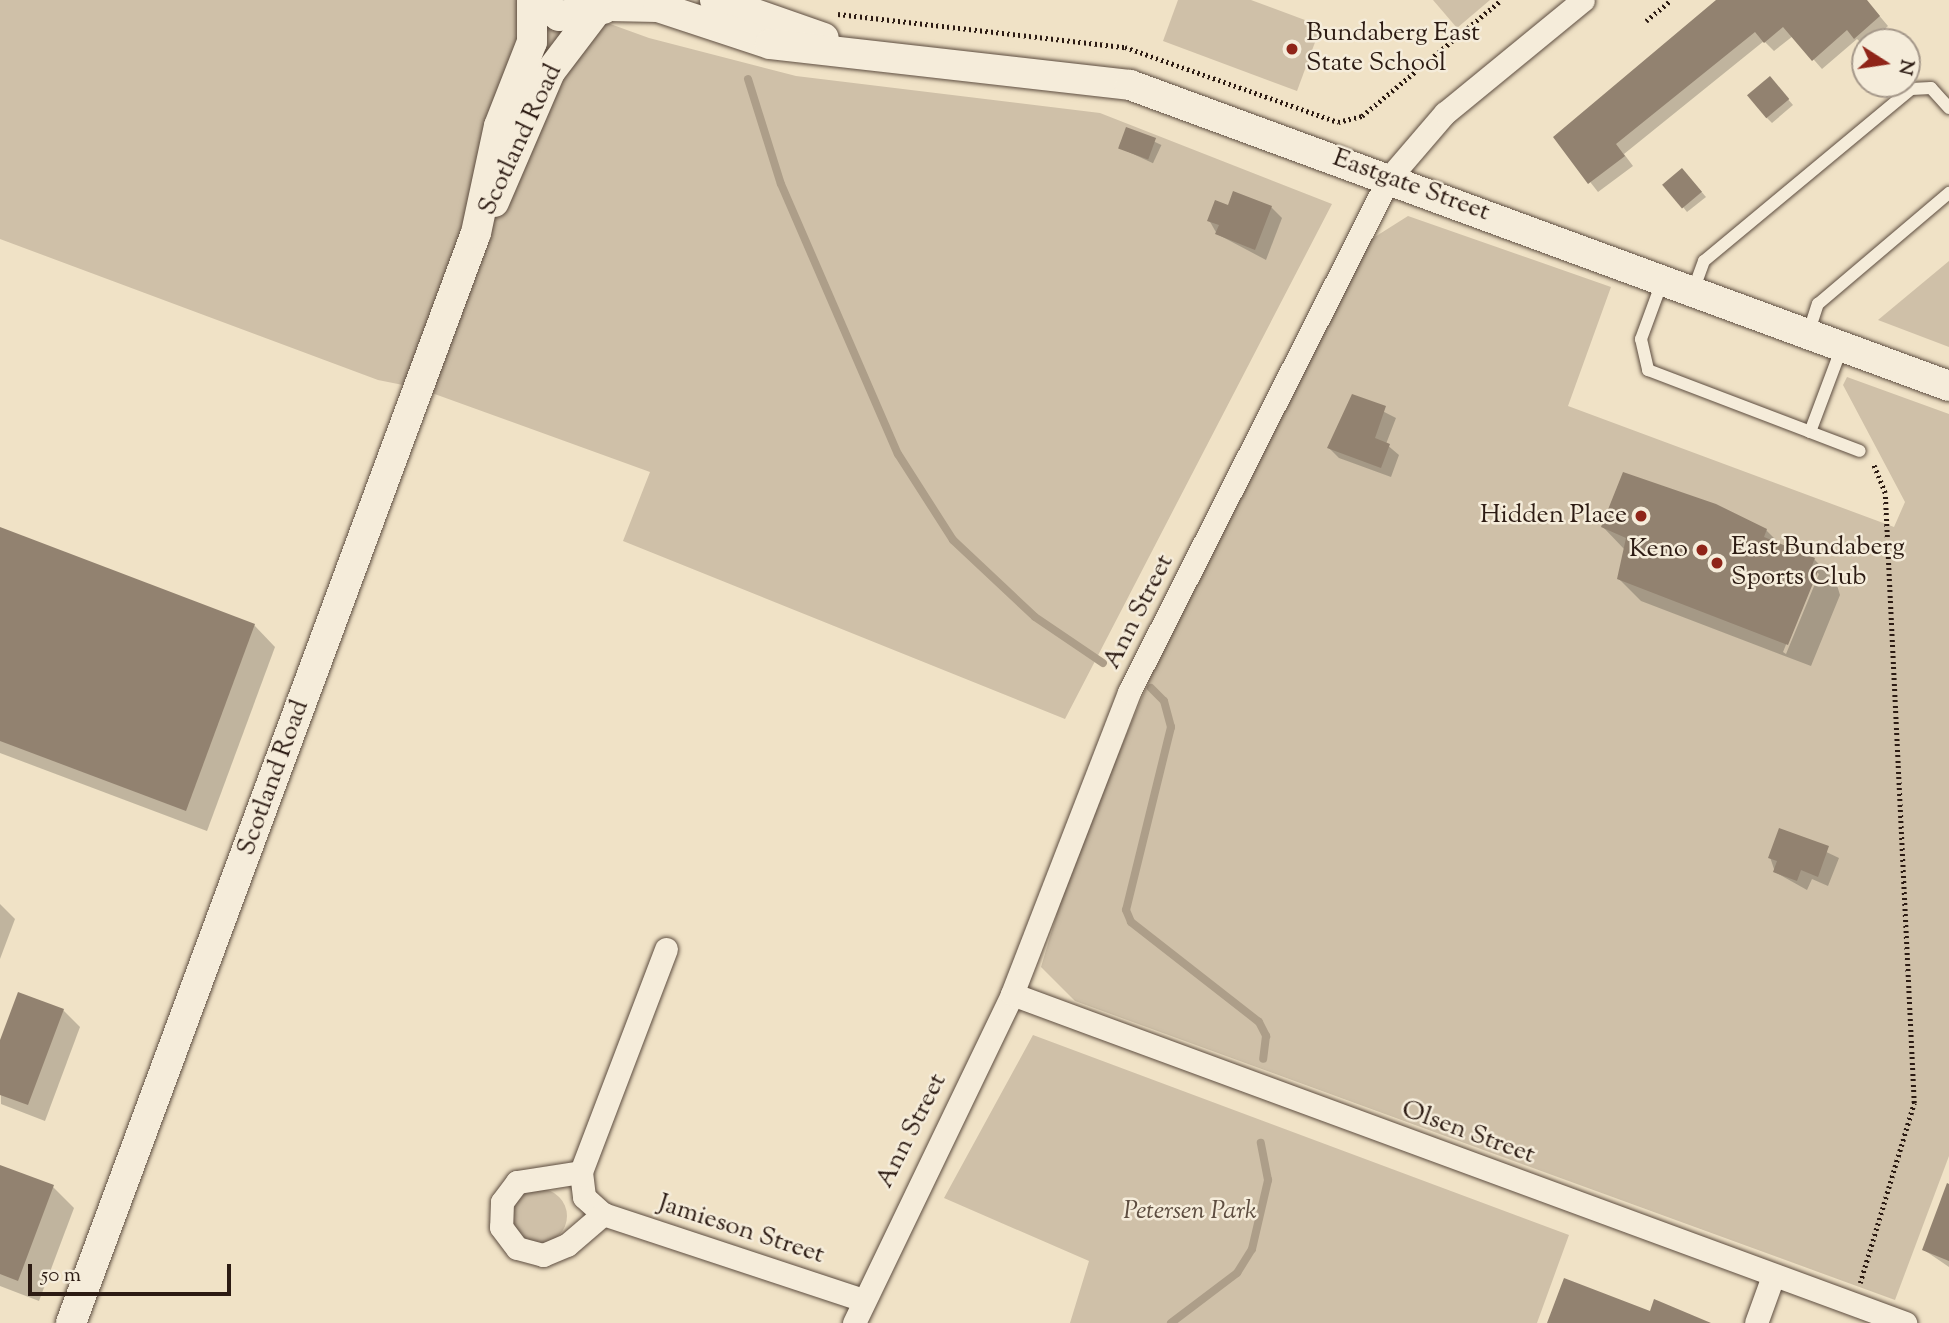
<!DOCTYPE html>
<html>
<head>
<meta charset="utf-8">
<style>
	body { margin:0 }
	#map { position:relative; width:1949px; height:1323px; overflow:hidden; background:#f0e2c6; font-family:"Sorts Mill Goudy",serif }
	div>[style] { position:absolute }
	.green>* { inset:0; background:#cfc0a8 }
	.round { border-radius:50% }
	.shadow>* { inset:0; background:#0003; transform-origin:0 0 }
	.stream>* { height:8px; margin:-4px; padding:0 4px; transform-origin:4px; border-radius:4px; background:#ad9e89 }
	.building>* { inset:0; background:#928270; transform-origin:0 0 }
	.path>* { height:4.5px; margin-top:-2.25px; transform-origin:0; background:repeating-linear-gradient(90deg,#2c1b13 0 2px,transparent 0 5.5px) }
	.roads { filter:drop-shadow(0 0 2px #5d4d40) drop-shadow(0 0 2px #5d4d40) }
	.service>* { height:12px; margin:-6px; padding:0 6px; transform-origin:6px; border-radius:6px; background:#f5ecda }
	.minor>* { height:23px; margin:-11.5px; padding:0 11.5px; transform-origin:11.5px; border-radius:11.5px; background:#f5ecda }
	.tertiary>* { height:30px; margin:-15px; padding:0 15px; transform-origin:15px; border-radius:15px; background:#f5ecda }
	.dots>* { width:19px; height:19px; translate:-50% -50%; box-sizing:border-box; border:4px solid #f5ecda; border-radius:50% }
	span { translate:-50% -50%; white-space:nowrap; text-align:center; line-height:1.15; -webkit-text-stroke:5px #f5ecda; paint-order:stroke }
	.poi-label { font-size:26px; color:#2c1b13 }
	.left { translate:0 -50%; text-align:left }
	.right { translate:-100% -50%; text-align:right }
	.street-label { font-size:26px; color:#2c1b13 }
	.park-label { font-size:26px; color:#5d4d40; font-style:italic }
	.north { position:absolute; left:1851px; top:28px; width:70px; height:70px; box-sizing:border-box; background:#f5ecda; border:2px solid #a5988a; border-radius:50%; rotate:102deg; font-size:19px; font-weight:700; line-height:28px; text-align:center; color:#2c1b13 }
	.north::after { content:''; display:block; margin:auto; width:24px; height:32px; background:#8f2418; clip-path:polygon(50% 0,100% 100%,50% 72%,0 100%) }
	.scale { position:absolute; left:28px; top:1264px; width:203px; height:32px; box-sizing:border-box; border:4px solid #2c1b13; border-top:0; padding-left:9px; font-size:21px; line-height:24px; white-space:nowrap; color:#2c1b13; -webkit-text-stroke:5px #f5ecda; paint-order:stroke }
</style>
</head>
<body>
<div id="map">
	<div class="green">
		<i style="clip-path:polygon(0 0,544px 0,649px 38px,796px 76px,1100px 113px,1332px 204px,1065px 719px,623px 541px,650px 472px,418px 388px,378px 380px,0 239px)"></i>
		<i style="clip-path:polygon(1178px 0,1251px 0,1321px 26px,1297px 91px,1163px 41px)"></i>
		<i style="clip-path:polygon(1433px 0,1490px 0,1457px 28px)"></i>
		<i style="clip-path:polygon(1408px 216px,1611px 287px,1568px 406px,1894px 527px,1905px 502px,1843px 385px,1847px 377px,1949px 414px,1949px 1156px,1895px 1300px,1075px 1001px,1041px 967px,1071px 867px,1156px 664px,1370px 240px)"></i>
		<i style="clip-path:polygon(1949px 261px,1949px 347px,1878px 320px)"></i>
		<i style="clip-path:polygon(1033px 1035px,1569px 1235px,1537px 1323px,1070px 1323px,1089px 1261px,944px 1198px)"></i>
		<i class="round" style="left:513px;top:1189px;width:54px;height:54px"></i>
	</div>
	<div class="shadow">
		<i style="clip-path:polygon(1727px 0,1866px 0,1888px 26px,1865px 47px,1857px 39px,1822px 69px,1793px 36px,1774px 51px,1764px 41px,1624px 154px,1633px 166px,1598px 192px,1555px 137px)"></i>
		<i style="clip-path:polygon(1775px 84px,1793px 105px,1772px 123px,1767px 118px)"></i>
		<i style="left:1127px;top:129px;width:38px;height:20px;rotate:25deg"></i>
		<i style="clip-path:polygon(1687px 175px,1706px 197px,1687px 212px,1683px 207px)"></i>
		<i style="clip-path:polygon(1229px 207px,1271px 207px,1282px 218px,1266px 260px,1217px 234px,1209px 220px)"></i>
		<i style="clip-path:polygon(1353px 396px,1396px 418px,1386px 444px,1399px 455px,1391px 477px,1339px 458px,1329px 448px)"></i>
		<i style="clip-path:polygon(evenodd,1603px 527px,1766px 530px,1782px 546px,1814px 559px,1836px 582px,1840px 595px,1811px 666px,1641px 601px,1619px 579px,1625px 550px,1603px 527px,1816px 571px,1819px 574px,1786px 654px,1783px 652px,1816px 571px)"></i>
		<i style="clip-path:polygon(0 529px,254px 625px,275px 647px,207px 831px,0 753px)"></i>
		<i style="clip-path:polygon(1780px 830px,1839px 858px,1828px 886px,1812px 879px,1807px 890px,1775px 872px,1770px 857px)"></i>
		<i style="clip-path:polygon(0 904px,15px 919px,0 959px)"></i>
		<i style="clip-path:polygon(63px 1010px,80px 1027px,45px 1121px,1px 1104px,0 1045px)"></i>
		<i style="clip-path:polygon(0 1167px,53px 1187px,74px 1208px,39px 1301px,0 1286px)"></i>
		<i style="clip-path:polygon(1949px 1192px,1949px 1267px,1924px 1250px)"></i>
	</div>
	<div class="stream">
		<i style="left:748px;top:79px;width:110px;rotate:72.6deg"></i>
		<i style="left:781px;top:184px;width:294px;rotate:66.6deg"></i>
		<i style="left:898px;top:454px;width:102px;rotate:57.4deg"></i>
		<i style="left:953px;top:540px;width:112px;rotate:43.2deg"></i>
		<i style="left:1035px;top:617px;width:82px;rotate:34.1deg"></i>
		<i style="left:1151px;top:688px;width:18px;rotate:45deg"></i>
		<i style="left:1164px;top:701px;width:27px;rotate:75deg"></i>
		<i style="left:1171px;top:727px;width:188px;rotate:103.8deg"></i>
		<i style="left:1126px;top:910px;width:13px;rotate:67deg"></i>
		<i style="left:1131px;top:922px;width:162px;rotate:38deg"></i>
		<i style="left:1259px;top:1022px;width:16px;rotate:63deg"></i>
		<i style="left:1266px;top:1036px;width:23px;rotate:97deg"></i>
		<i style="left:1171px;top:1323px;width:83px;rotate:-37.1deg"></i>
		<i style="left:1237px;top:1273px;width:28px;rotate:-58deg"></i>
		<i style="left:1252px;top:1249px;width:71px;rotate:-76.9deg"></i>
		<i style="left:1268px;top:1180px;width:38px;rotate:-101deg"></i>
	</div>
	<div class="building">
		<i style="clip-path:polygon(1716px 0,1867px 0,1880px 16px,1854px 39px,1847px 30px,1812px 61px,1783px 27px,1764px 43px,1755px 32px,1616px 144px,1625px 156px,1588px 184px,1553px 137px)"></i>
		<i style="left:1770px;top:76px;width:30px;height:30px;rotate:50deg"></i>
		<i style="left:1126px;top:127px;width:32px;height:23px;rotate:20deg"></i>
		<i style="left:1682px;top:168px;width:31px;height:26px;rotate:50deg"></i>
		<i style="clip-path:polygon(1233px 191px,1272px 206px,1255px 250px,1215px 234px,1219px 225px,1207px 221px,1215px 200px,1228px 205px)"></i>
		<i style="clip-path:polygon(1352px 394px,1386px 406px,1375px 438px,1390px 444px,1381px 468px,1327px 448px)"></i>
		<i style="clip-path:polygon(1623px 472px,1716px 504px,1767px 529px,1764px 537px,1815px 558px,1811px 568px,1818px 571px,1788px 645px,1617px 579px,1626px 538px,1601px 527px)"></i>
		<i style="clip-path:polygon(0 527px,255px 624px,186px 811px,0 741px)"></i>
		<i style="clip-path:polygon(1779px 828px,1829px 846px,1818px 877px,1801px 870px,1797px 881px,1773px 872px,1777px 861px,1768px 858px)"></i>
		<i style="clip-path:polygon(18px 992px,64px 1009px,28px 1105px,0 1095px,0 1040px)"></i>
		<i style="clip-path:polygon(0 1165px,54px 1185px,18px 1281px,0 1274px)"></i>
		<i style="clip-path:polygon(1947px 1183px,1949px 1184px,1949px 1261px,1922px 1250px)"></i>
		<i style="clip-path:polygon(1564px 1278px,1650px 1311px,1654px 1299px,1711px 1323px,1547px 1323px)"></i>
	</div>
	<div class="path">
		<i style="left:838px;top:14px;width:289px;rotate:6.6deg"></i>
		<i style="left:1125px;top:47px;width:226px;rotate:19.4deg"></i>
		<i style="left:1338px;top:122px;width:25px;rotate:-14deg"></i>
		<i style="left:1362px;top:116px;width:181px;rotate:-39.8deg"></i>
		<i style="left:1646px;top:21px;width:33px;rotate:-40deg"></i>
		<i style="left:1860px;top:1283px;width:188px;rotate:-73.3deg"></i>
		<i style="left:1914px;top:1103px;width:611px;rotate:-92.72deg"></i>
		<i style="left:1885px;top:493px;width:32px;rotate:-112deg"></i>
	</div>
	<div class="roads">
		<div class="service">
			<i style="left:1662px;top:282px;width:61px;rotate:110.2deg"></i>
			<i style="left:1641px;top:339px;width:32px;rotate:77deg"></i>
			<i style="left:1648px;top:370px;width:173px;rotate:20.9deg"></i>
			<i style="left:1810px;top:432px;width:91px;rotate:-69.4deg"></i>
			<i style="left:1693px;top:291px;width:32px;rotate:-70deg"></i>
			<i style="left:1704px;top:261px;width:269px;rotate:-39.7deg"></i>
			<i style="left:1911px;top:89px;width:20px;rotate:-3deg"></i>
			<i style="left:1931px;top:88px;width:27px;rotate:48deg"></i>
			<i style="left:1808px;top:334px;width:32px;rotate:-72deg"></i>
			<i style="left:1818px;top:304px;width:172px;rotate:-40.3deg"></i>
			<i style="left:1810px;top:432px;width:53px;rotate:20.8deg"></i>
		</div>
		<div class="minor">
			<i style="left:666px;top:949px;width:239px;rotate:110.9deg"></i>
			<i style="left:581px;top:1172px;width:25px;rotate:83deg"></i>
			<i style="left:584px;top:1197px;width:25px;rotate:42deg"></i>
			<i style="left:603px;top:1214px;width:274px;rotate:18.3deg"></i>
			<i style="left:1012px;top:994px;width:952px;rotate:20.22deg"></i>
			<i style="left:581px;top:1172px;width:65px;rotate:171.1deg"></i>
			<i style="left:517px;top:1182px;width:25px;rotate:127deg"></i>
			<i style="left:502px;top:1202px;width:25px;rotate:92deg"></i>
			<i style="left:501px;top:1227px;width:26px;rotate:53deg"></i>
			<i style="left:517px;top:1248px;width:27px;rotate:15deg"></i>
			<i style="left:543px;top:1255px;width:26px;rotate:-23deg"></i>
			<i style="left:567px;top:1245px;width:48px;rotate:-40.7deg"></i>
			<i style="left:854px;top:1323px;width:365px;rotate:-64.3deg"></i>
			<i style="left:1012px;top:994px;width:324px;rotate:-68.8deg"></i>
			<i style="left:1129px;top:692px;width:576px;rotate:-63.17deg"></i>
			<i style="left:1389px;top:178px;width:86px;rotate:-49.3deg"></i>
			<i style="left:1445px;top:113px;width:178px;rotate:-39.3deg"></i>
			<i style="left:1756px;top:1323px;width:50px;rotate:-70.1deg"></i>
		</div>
		<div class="tertiary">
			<i style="left:537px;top:0;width:27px;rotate:36deg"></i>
			<i style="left:559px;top:16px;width:45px;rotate:-9deg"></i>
			<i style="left:715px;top:0;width:115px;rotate:19.2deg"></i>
			<i style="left:608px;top:6px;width:50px;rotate:1.1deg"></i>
			<i style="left:658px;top:7px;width:118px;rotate:18.3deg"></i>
			<i style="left:770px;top:44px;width:362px;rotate:6.5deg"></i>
			<i style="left:1130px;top:85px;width:873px;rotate:20.18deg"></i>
			<i style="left:494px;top:202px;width:142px;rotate:-66.7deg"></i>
			<i style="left:550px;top:72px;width:73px;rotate:-52.8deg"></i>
			<i style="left:71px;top:1323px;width:1163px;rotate:-69.62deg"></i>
			<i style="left:476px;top:233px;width:109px;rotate:-77.9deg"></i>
			<i style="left:499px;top:126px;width:90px;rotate:-68.6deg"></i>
			<i style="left:532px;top:42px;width:42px;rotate:-90deg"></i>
		</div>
	</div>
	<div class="dots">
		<i style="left:1292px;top:49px;background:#8f2418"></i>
		<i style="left:1641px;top:516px;background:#8f2418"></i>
		<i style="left:1702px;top:550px;background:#8f2418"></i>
		<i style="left:1717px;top:563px;background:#8f2418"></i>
	</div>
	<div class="poi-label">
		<span class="left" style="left:1306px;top:49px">Bundaberg East<br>State School</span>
		<span class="right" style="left:1627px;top:516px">Hidden Place</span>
		<span class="left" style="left:1731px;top:563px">East Bundaberg<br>Sports Club</span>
		<span class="right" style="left:1688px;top:550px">Keno</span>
	</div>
	<div class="street-label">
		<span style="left:521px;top:140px;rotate:-65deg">Scotland Road</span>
		<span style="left:1411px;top:186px;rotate:20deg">Eastgate Street</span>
		<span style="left:1139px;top:612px;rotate:-63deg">Ann Street</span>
		<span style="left:274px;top:778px;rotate:-70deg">Scotland Road</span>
		<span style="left:912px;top:1131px;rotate:-63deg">Ann Street</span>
		<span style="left:1468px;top:1133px;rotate:20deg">Olsen Street</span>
		<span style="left:741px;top:1230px;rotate:18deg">Jamieson Street</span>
	</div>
	<div class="park-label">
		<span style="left:1190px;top:1212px">Petersen Park</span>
	</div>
	<div class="north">N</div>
	<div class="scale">50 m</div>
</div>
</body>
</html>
